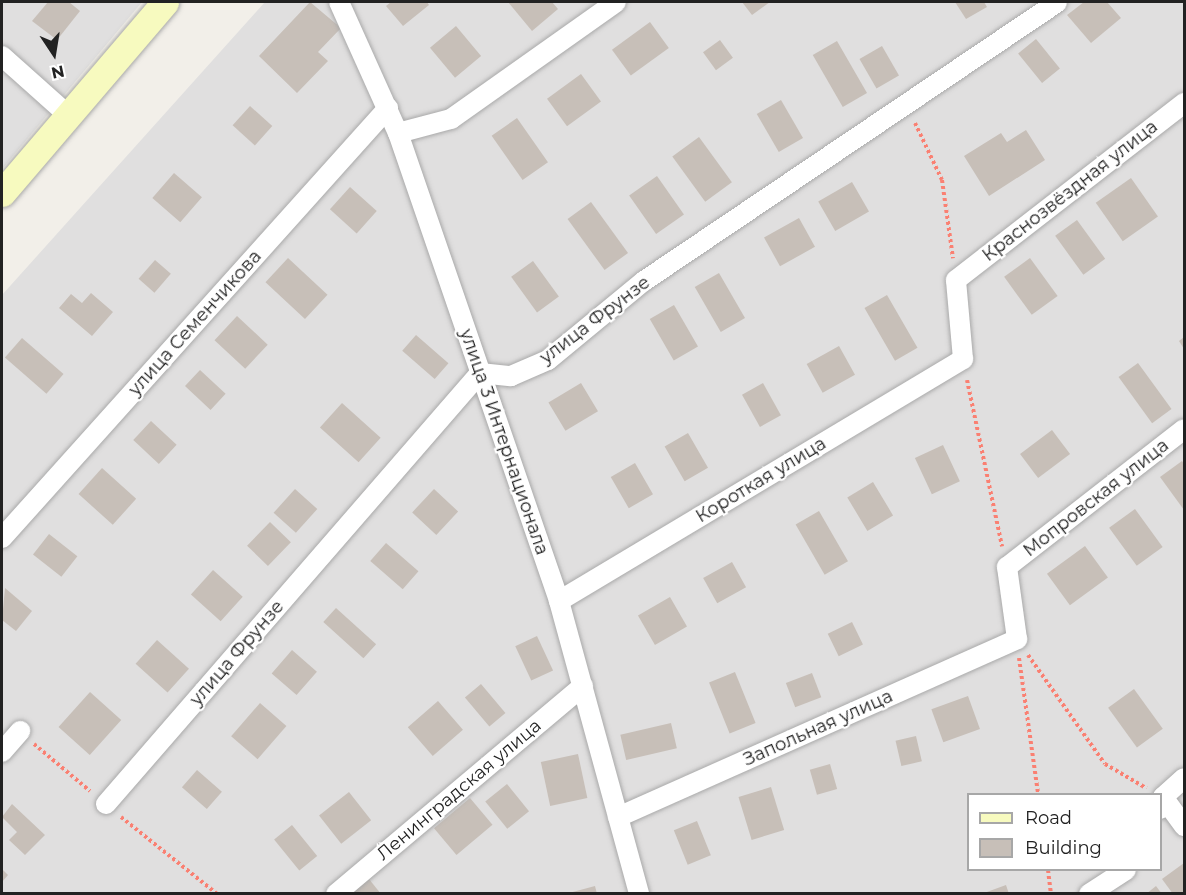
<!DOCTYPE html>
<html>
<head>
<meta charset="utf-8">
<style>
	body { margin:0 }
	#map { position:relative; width:1186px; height:895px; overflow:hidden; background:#f2efe9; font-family:Montserrat,sans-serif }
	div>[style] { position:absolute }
	.residential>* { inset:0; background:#e0dfdf }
	.building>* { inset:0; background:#c7bfb8; transform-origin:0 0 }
	.path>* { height:4px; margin-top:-2px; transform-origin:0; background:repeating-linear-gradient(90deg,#fa8072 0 3px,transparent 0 6px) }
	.roads { filter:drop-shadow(0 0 2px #a9a9a9) drop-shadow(0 0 2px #a9a9a9) }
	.street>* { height:20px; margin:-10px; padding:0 10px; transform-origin:10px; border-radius:10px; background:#fff }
	.secondary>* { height:27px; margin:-13.5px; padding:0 13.5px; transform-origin:13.5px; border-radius:13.5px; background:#f7fabf }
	span { translate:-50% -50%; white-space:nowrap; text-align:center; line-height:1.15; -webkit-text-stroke:4.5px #fff; paint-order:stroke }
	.street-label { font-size:18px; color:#222 }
	.frame { position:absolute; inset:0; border:3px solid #222; pointer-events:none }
	.legend { position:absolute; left:967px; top:793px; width:195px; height:78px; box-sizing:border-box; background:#fff; border:2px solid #a7a7a7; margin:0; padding:8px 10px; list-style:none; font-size:18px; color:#222 }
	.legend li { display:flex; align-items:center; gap:12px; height:30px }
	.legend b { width:30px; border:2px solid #a7a7a7 }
	.north { position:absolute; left:24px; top:24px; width:60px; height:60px; -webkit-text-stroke:4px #fff; paint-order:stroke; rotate:168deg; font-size:16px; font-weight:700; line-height:24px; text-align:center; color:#222 }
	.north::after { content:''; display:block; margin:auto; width:21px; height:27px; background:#222; clip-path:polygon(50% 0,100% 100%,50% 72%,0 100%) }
</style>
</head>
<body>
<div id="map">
	<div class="residential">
		<i style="clip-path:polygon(2px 2px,142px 2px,2px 169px)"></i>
		<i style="clip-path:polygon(evenodd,265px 2px,1184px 2px,1184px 893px,2px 893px,2px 295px,265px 2px,968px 794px,1160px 794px,1160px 870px,968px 870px,968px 794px)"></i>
	</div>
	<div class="building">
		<i style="clip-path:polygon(48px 2px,69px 2px,80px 11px,57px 40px,32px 21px)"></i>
		<i style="clip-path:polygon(310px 2px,341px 28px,318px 52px,328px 61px,297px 93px,259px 56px)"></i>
		<i style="clip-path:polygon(391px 2px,427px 2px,429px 5px,403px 26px,386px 6px)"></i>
		<i style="clip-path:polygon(508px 2px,552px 2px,558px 9px,532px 31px)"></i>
		<i style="clip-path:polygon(742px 2px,770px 2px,752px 15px)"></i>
		<i style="clip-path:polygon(955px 2px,984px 2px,987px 7px,966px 19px)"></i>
		<i style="clip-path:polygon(1084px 2px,1107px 2px,1121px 18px,1091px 43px,1067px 15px)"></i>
		<i style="left:650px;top:22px;width:32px;height:47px;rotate:54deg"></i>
		<i style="left:456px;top:26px;width:39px;height:34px;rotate:50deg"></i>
		<i style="left:1036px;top:39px;width:38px;height:23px;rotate:51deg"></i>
		<i style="left:720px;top:40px;width:22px;height:21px;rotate:54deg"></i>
		<i style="left:837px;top:41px;width:60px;height:28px;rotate:60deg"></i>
		<i style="left:882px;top:46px;width:34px;height:26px;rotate:60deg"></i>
		<i style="left:581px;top:74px;width:34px;height:42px;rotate:54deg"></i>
		<i style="left:781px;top:100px;width:44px;height:28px;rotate:60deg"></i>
		<i style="left:250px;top:106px;width:30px;height:26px;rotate:42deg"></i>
		<i style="left:517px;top:118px;width:54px;height:31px;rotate:55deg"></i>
		<i style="clip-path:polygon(1026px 130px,1045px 160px,989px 196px,964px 156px,1001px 133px,1007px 142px)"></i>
		<i style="left:699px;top:137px;width:56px;height:33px;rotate:54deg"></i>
		<i style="left:174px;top:173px;width:37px;height:33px;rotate:41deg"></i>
		<i style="left:657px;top:176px;width:47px;height:34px;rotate:55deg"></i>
		<i style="left:1131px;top:178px;width:47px;height:43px;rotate:55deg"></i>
		<i style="left:852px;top:182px;width:34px;height:39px;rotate:60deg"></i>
		<i style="left:350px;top:187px;width:36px;height:30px;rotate:42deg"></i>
		<i style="left:591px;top:202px;width:63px;height:29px;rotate:54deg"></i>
		<i style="left:799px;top:218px;width:33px;height:40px;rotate:61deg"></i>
		<i style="left:1077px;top:220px;width:48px;height:27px;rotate:54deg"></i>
		<i style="left:288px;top:258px;width:54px;height:33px;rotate:43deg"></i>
		<i style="left:1030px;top:258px;width:47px;height:32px;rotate:54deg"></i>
		<i style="left:155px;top:260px;width:21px;height:25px;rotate:41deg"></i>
		<i style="left:533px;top:261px;width:44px;height:27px;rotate:54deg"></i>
		<i style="left:719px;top:273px;width:52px;height:28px;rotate:60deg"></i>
		<i style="clip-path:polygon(91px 293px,113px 312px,92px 336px,59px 308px,71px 294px,82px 303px)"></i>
		<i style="left:887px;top:295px;width:61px;height:26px;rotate:60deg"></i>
		<i style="left:674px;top:305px;width:48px;height:28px;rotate:60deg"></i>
		<i style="left:237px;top:316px;width:42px;height:33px;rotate:43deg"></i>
		<i style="left:416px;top:335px;width:43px;height:21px;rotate:41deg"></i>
		<i style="clip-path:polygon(1184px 337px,1184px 349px,1179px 341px)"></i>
		<i style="left:22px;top:338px;width:55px;height:26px;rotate:41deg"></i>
		<i style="left:839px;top:346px;width:33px;height:37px;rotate:61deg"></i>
		<i style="left:1138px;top:363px;width:57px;height:24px;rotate:54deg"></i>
		<i style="left:200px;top:370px;width:35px;height:22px;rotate:43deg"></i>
		<i style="left:581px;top:383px;width:33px;height:38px;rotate:59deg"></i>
		<i style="left:763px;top:383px;width:37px;height:24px;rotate:61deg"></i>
		<i style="left:342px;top:403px;width:52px;height:33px;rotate:42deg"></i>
		<i style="left:151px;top:421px;width:35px;height:26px;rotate:43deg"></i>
		<i style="left:1052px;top:430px;width:30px;height:40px;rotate:53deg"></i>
		<i style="left:688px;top:433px;width:40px;height:27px;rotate:60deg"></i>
		<i style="left:943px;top:445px;width:40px;height:31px;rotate:65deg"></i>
		<i style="clip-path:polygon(1182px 461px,1184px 464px,1184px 510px,1160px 477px)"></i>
		<i style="left:635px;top:463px;width:36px;height:28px;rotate:60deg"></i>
		<i style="left:102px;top:468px;width:46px;height:35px;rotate:42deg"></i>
		<i style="left:873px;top:482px;width:39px;height:30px;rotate:59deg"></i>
		<i style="left:295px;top:489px;width:30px;height:32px;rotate:42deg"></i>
		<i style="left:434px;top:489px;width:33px;height:32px;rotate:43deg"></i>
		<i style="left:1135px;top:509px;width:47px;height:32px;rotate:54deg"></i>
		<i style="left:819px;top:511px;width:58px;height:27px;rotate:60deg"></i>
		<i style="left:270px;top:522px;width:29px;height:33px;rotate:44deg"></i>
		<i style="left:49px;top:534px;width:36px;height:26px;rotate:38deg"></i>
		<i style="left:386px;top:543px;width:43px;height:24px;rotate:41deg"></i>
		<i style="left:1085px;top:546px;width:39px;height:47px;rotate:54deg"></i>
		<i style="left:732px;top:562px;width:29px;height:33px;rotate:61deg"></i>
		<i style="left:213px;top:570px;width:40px;height:33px;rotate:42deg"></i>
		<i style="clip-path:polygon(5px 588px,32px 611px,16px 631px,2px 620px)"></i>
		<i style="left:670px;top:597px;width:34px;height:37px;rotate:60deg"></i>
		<i style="left:336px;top:608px;width:54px;height:19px;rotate:42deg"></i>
		<i style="left:852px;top:622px;width:25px;height:27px;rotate:64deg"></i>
		<i style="left:537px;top:636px;width:38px;height:24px;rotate:65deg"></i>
		<i style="left:157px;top:640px;width:43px;height:32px;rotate:42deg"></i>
		<i style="left:292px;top:650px;width:33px;height:31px;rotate:41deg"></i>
		<i style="left:735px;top:672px;width:55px;height:28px;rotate:68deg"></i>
		<i style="left:812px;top:673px;width:26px;height:28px;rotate:69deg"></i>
		<i style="left:481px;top:684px;width:38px;height:21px;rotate:50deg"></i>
		<i style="left:1134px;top:689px;width:49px;height:32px;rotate:54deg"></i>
		<i style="left:90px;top:692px;width:42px;height:47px;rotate:42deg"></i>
		<i style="left:968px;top:696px;width:35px;height:39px;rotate:70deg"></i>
		<i style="left:438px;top:701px;width:38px;height:40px;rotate:49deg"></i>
		<i style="left:260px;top:703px;width:35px;height:44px;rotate:41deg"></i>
		<i style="left:671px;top:723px;width:26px;height:52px;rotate:77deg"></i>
		<i style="left:916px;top:736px;width:26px;height:21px;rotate:77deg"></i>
		<i style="left:578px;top:754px;width:45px;height:38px;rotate:78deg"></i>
		<i style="left:830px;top:764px;width:26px;height:21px;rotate:74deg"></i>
		<i style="left:197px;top:770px;width:33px;height:23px;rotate:41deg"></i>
		<i style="left:507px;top:784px;width:35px;height:28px;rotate:51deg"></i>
		<i style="left:771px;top:787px;width:45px;height:34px;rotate:73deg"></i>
		<i style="left:349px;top:792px;width:36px;height:38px;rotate:52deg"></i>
		<i style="left:470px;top:798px;width:35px;height:47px;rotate:50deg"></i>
		<i style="clip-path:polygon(12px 804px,45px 835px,25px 855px,9px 840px,17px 832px,2px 817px)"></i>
		<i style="left:697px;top:821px;width:37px;height:25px;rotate:68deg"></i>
		<i style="left:292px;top:825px;width:40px;height:23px;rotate:51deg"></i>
		<i style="clip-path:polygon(1184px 863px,1184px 894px,1173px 894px,1162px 879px)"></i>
		<i style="clip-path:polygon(2px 869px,8px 875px,2px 882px)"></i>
		<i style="clip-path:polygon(369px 879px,381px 894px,351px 894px)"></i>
		<i style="clip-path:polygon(1006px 885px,1009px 894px,984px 894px,984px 893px)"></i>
		<i style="clip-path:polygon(595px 886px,597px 894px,569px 894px,569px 893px)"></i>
		<i style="clip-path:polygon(1156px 886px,1162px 894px,1146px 894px)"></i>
	</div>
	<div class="path">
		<i style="left:915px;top:123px;width:63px;rotate:64.7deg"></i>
		<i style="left:942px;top:180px;width:79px;rotate:82deg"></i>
		<i style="left:967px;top:380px;width:170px;rotate:78.1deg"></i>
		<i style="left:1028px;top:655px;width:133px;rotate:54.8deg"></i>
		<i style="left:1105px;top:764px;width:48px;rotate:30.3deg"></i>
		<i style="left:1019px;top:658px;width:137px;rotate:82deg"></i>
		<i style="left:34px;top:744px;width:73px;rotate:40deg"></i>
		<i style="left:121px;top:817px;width:123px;rotate:38.7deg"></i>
		<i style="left:1048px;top:870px;width:24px;rotate:83deg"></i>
	</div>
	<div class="roads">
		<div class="street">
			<i style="left:339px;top:2px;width:144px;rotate:65.8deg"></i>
			<i style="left:398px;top:133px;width:495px;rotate:71deg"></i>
			<i style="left:559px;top:601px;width:304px;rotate:74.7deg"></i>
			<i style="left:2px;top:56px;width:89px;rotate:41.8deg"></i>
			<i style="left:398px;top:133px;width:55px;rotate:-14.8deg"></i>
			<i style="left:451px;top:119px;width:202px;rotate:-35.3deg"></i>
			<i style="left:2px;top:538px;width:578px;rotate:-48.09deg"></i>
			<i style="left:559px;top:601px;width:471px;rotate:-30.9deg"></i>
			<i style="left:963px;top:359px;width:79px;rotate:-95.1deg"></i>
			<i style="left:956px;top:280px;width:289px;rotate:-37.8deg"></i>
			<i style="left:2px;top:752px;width:28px;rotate:-49deg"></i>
			<i style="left:1163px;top:797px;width:36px;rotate:54deg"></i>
			<i style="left:106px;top:804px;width:571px;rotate:-49.05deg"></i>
			<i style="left:480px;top:373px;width:31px;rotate:6deg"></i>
			<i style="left:511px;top:376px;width:40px;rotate:-23.4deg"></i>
			<i style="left:548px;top:360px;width:124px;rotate:-39.5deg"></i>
			<i style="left:644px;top:281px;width:498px;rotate:-34deg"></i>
			<i style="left:1160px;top:809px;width:12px;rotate:-76deg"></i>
			<i style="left:1163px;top:797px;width:28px;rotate:-42deg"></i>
			<i style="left:618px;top:817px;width:437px;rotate:-24deg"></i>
			<i style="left:1017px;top:639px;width:73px;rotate:-97.9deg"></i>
			<i style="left:1007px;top:567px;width:224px;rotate:-37.9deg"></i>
			<i style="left:336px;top:894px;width:323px;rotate:-40.1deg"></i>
			<i style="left:1089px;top:894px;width:44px;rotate:-33deg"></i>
		</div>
		<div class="secondary">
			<i style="left:2px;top:193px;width:251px;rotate:-49.5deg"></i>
		</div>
	</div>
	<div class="street-label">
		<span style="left:1070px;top:191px;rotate:-38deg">Краснозвёздная улица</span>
		<span style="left:595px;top:320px;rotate:-37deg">улица Фрунзе</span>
		<span style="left:195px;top:323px;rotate:-48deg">улица Семенчикова</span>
		<span style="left:504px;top:442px;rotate:71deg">улица 3 Интернационала</span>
		<span style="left:761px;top:480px;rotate:-31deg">Короткая улица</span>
		<span style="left:1096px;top:498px;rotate:-38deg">Мопровская улица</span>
		<span style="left:237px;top:653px;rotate:-49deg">улица Фрунзе</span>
		<span style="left:818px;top:728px;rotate:-24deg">Запольная улица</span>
		<span style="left:459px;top:790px;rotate:-40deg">Ленинградская улица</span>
	</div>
	<div class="frame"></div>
	<ul class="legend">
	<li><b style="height:8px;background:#f7fabf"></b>Road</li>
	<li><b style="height:16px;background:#c7bfb8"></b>Building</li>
	</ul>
	<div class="north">N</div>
</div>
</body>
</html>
